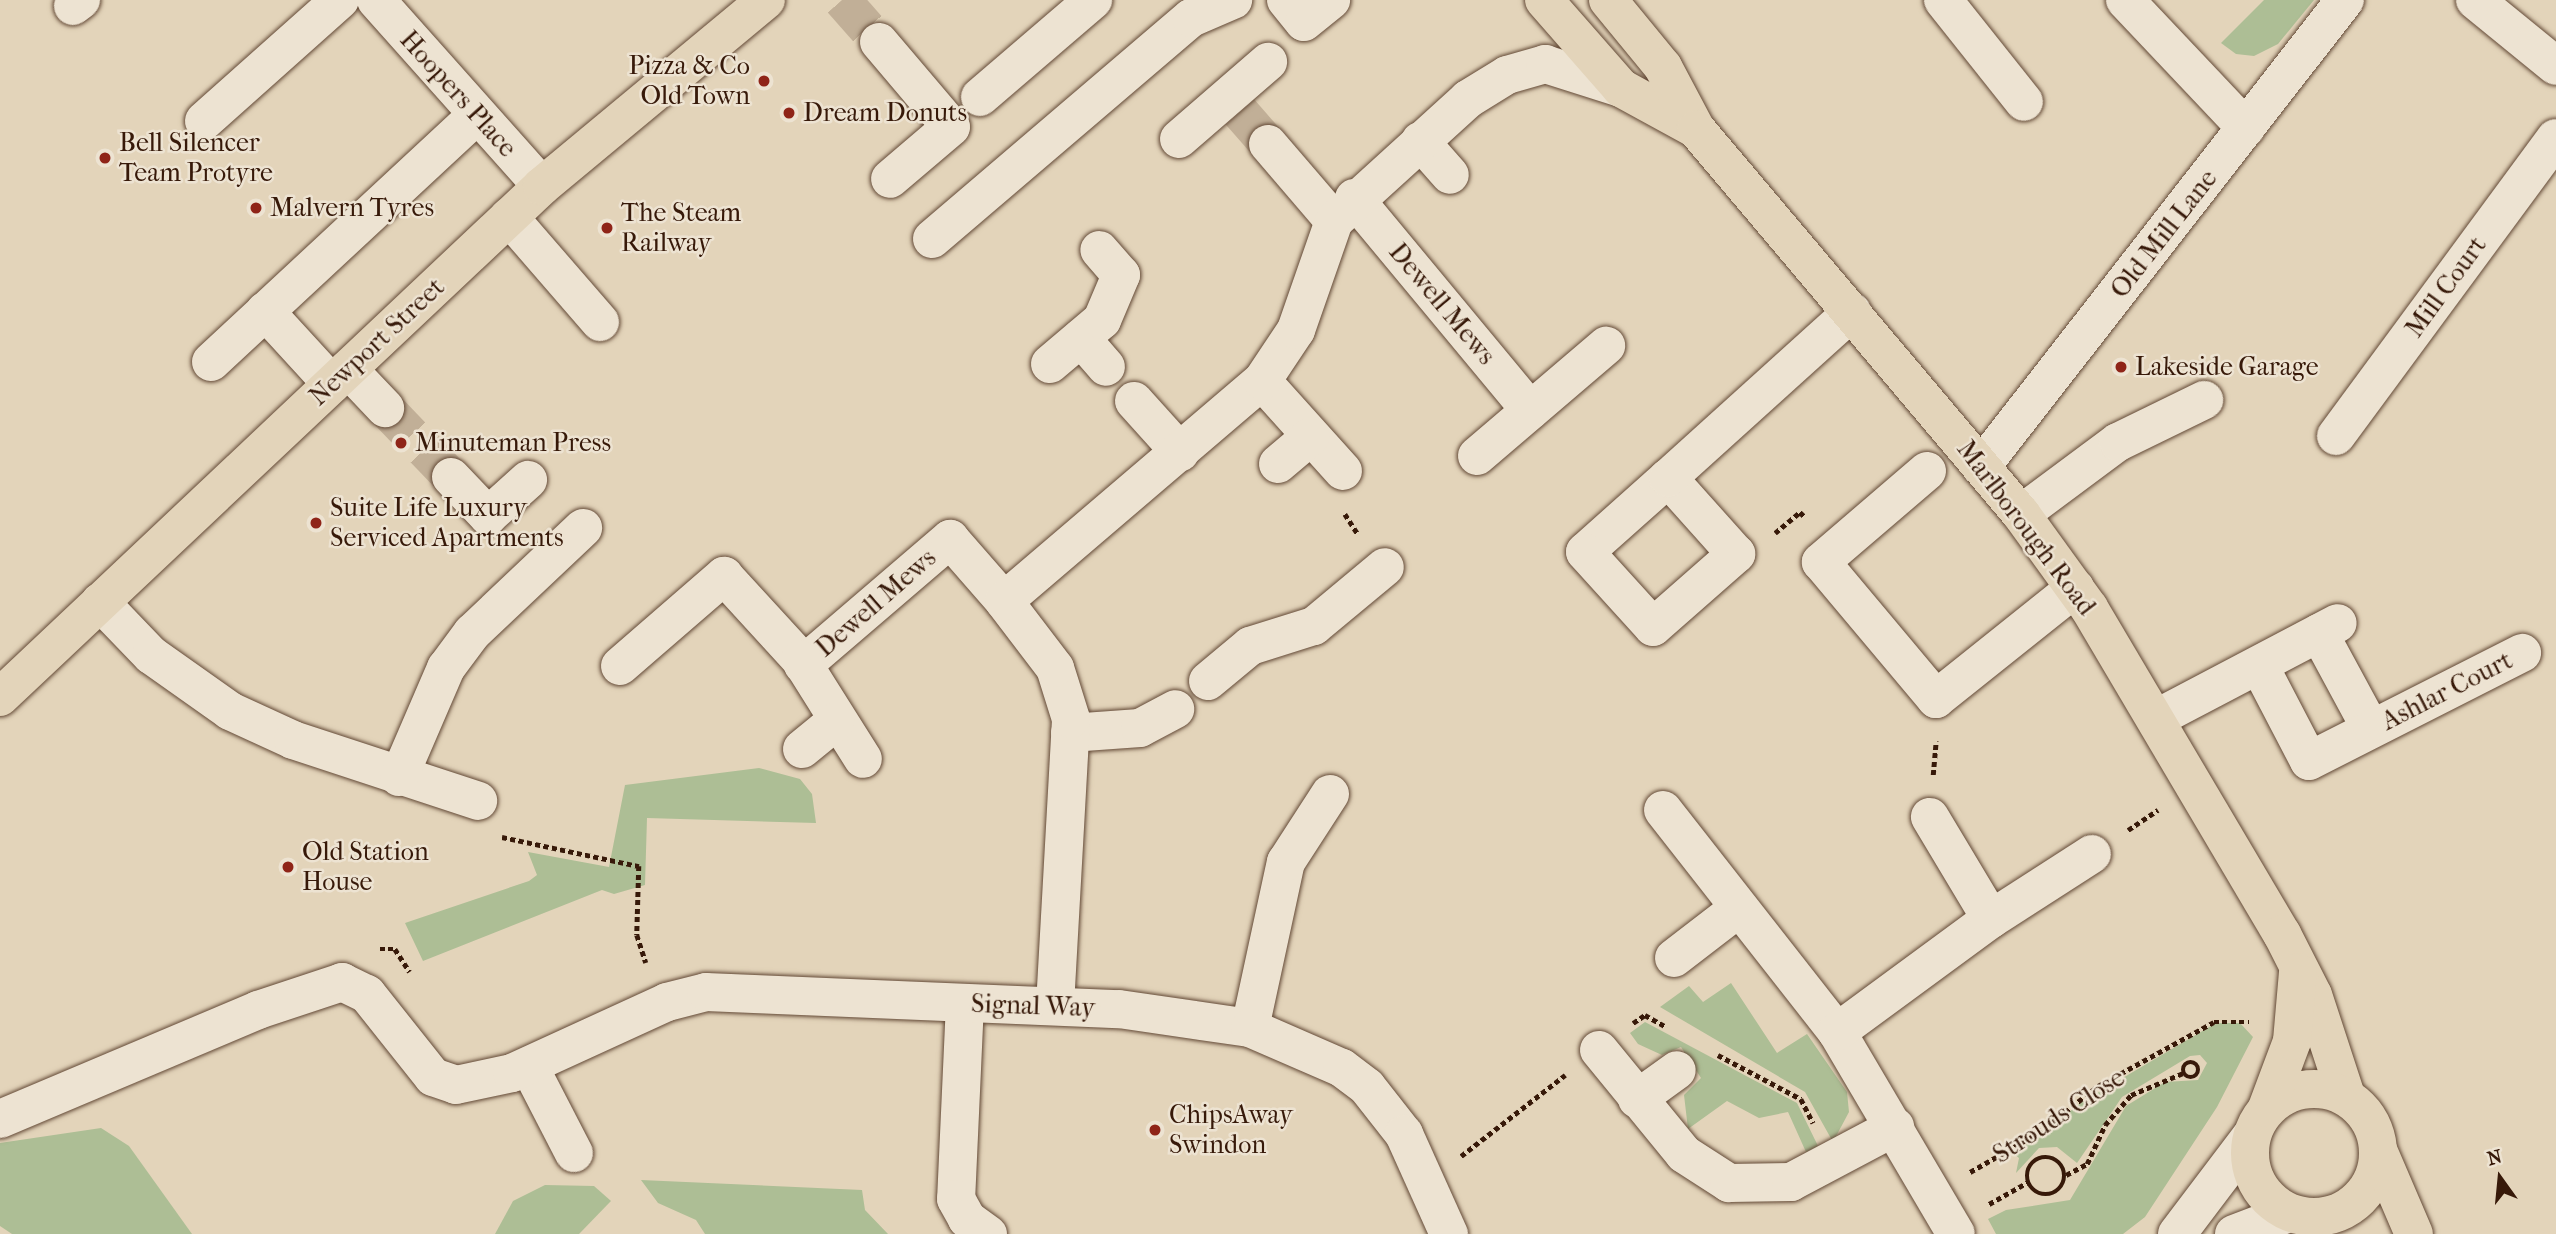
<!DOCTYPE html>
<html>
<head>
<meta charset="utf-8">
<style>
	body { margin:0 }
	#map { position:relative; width:2556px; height:1234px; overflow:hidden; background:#e3d4ba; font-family:"IM FELL French Canon",serif }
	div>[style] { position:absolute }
	.green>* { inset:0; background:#adbe95 }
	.minor-tunnel>* { height:38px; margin-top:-19px; transform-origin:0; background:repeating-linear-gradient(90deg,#c1af97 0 38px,transparent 0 57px) }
	.path>* { height:4.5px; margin-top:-2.25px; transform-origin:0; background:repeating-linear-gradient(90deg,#371909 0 5px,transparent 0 8.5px) }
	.path>.ring { margin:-2.25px; padding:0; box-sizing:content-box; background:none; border:4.5px solid #371909; border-radius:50% }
	.roads { filter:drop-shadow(0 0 2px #624835) drop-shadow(0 0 2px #624835) }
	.minor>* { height:38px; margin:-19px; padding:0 19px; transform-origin:19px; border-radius:19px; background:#ede3d2 }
	.major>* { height:38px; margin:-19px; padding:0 19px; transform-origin:19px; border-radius:19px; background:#e3d4ba }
	.major>.ring { margin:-19px; padding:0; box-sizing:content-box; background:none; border:38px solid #e3d4ba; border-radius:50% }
	.dots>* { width:19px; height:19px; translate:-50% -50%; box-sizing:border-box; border:4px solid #ede3d2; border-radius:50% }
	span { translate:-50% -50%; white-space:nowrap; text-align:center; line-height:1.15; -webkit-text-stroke:5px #ede3d2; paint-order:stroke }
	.poi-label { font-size:26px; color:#371909 }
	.right { translate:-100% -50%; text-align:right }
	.left { translate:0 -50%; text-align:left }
	.street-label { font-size:26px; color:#371909 }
	.north { position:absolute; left:2465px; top:1143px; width:70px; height:70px; -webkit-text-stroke:5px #ede3d2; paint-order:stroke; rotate:345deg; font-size:19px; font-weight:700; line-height:28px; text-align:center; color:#371909 }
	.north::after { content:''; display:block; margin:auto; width:24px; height:32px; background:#371909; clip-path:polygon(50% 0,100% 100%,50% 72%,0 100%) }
</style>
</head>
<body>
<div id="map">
	<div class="green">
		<i style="clip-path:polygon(2264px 0,2314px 0,2278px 44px,2254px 56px,2236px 54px,2221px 43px)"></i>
		<i style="clip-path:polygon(759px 768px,800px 779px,812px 794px,816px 823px,647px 818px,645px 885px,614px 894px,602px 890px,423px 961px,405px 923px,529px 881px,537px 875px,528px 852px,609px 867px,625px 785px)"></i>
		<i style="clip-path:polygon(1731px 983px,1777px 1053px,1807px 1034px,1847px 1092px,1849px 1112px,1833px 1142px,1805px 1092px,1660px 1007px,1689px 986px,1703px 1002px)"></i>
		<i style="clip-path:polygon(1645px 1022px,1797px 1103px,1818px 1146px,1806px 1152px,1788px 1112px,1759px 1118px,1727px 1101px,1688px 1129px,1684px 1095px,1701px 1078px,1681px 1047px,1662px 1055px,1638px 1044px,1630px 1033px)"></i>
		<i style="clip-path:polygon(2216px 1023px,2240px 1023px,2253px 1037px,2217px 1107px,2145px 1217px,2123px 1234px,1996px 1234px,1988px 1219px,2006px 1210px,2070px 1200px,2126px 1106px,2165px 1082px,2198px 1080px,2207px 1063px,2200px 1055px,2190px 1056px,2122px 1097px,2077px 1163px,2057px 1147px,2039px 1148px,2016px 1173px,2019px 1158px,2014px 1154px,2082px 1102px)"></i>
		<i style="clip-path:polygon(101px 1128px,129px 1146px,192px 1234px,12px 1234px,0 1226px,0 1143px)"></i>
		<i style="clip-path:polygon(641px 1180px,862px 1190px,865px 1210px,888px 1234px,705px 1234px,696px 1220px,658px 1203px)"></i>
		<i style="clip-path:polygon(545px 1185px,594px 1186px,611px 1201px,579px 1234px,495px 1234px,513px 1201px)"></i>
	</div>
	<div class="minor-tunnel">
		<i style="left:842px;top:0;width:56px;rotate:48.6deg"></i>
		<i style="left:1240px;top:112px;width:43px;rotate:48.8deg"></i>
		<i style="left:385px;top:408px;width:95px;rotate:46.3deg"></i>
	</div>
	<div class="path">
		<i style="left:1345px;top:514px;width:24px;rotate:57deg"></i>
		<i style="left:1775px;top:533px;width:33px;rotate:-40deg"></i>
		<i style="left:1800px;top:512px;width:7px;rotate:45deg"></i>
		<i style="left:1933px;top:775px;width:34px;rotate:-85deg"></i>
		<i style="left:2128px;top:830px;width:36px;rotate:-34deg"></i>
		<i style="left:502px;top:837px;width:140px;rotate:12deg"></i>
		<i style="left:639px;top:866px;width:69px;rotate:91.7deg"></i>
		<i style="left:637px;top:935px;width:29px;rotate:72deg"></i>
		<i style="left:380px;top:949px;width:15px"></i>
		<i style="left:395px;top:949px;width:27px;rotate:57deg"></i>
		<i style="left:1633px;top:1023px;width:14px;rotate:-34deg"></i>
		<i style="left:1645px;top:1015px;width:25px;rotate:29deg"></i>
		<i style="left:1718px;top:1055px;width:94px;rotate:27.9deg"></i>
		<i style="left:1801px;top:1099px;width:27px;rotate:63deg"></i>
		<i class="ring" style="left:2183px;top:1062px;width:11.5px;height:11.5px"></i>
		<i style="left:1461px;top:1156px;width:132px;rotate:-37.9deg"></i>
		<i class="ring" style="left:2027px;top:1157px;width:33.5px;height:33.5px"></i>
		<i style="left:1970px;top:1172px;width:78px;rotate:-29.8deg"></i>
		<i style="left:2038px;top:1133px;width:76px;rotate:-38.1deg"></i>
		<i style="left:2098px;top:1086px;width:132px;rotate:-28.9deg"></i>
		<i style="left:2214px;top:1022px;width:35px"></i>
		<i style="left:2066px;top:1175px;width:24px;rotate:-28deg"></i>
		<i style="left:2087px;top:1164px;width:43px;rotate:-65.2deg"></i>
		<i style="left:2105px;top:1125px;width:40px;rotate:-49deg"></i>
		<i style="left:2131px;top:1095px;width:56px;rotate:-22.9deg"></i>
		<i style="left:1989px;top:1204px;width:45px;rotate:-29.4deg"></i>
	</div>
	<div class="roads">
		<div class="minor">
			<i style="left:376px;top:0;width:249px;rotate:48.3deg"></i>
			<i style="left:1286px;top:0;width:28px;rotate:51deg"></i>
			<i style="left:1304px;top:22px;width:35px;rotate:-39deg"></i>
			<i style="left:1943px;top:0;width:130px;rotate:51.5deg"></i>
			<i style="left:2125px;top:0;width:176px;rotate:46.6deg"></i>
			<i style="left:2475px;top:0;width:104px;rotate:39.2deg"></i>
			<i style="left:73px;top:6px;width:10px;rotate:-37deg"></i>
			<i style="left:879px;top:42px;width:111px;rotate:49.7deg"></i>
			<i style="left:951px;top:127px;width:80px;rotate:139.6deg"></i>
			<i style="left:980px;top:97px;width:149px;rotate:-40.6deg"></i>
			<i style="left:204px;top:121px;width:182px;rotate:-41.7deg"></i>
			<i style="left:1179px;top:139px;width:118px;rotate:-40.9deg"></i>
			<i style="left:1420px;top:141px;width:45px;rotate:48.6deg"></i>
			<i style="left:1268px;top:144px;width:101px;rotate:49.4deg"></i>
			<i style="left:1354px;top:198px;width:276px;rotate:50.3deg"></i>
			<i style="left:509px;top:217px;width:139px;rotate:49.1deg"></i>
			<i style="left:932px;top:239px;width:340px;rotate:-40.5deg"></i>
			<i style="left:1191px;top:18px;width:46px;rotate:-23.2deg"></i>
			<i style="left:265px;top:311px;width:99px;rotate:47.5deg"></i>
			<i style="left:1081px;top:338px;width:38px;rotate:49deg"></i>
			<i style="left:211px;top:362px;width:362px;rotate:-42.9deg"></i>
			<i style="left:1050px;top:364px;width:68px;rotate:-40.2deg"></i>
			<i style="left:1102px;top:320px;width:49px;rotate:-67.1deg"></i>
			<i style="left:1121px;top:275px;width:33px;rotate:-131deg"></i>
			<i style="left:348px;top:369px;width:54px;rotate:46.5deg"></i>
			<i style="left:1262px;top:381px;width:121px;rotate:48deg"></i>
			<i style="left:1134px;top:401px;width:69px;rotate:48deg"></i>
			<i style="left:2336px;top:436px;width:370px;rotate:-53.6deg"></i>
			<i style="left:1477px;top:456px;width:170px;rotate:-40.5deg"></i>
			<i style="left:1278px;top:464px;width:43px;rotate:-40.3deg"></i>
			<i style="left:1981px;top:467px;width:592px;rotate:-52.07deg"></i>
			<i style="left:1927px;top:471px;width:140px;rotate:139.4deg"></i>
			<i style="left:1821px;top:562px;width:179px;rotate:50deg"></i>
			<i style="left:1936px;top:699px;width:178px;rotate:-38.6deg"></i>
			<i style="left:451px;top:477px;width:54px;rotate:46.5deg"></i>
			<i style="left:488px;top:516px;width:54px;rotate:-42deg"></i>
			<i style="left:1668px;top:478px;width:111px;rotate:138.3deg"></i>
			<i style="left:1585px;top:552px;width:101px;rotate:47.8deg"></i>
			<i style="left:1653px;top:627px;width:111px;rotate:-41.3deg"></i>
			<i style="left:1736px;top:554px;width:102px;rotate:-131.8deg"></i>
			<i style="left:1668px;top:478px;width:248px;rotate:-42.1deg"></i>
			<i style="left:2021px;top:514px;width:121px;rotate:-36.6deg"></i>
			<i style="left:2118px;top:442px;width:96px;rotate:-26deg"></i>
			<i style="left:100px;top:602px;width:74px;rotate:46.1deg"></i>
			<i style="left:151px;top:655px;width:97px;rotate:35.3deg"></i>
			<i style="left:230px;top:711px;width:69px;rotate:24.7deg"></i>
			<i style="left:293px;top:740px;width:195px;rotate:18.2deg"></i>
			<i style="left:2319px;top:633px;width:109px;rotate:61.6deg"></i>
			<i style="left:803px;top:665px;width:194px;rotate:-40.6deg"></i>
			<i style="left:950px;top:539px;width:82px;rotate:48.9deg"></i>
			<i style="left:2259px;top:665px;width:108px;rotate:62.5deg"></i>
			<i style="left:2309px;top:761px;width:239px;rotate:-26.9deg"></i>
			<i style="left:620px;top:666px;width:138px;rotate:-40.9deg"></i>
			<i style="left:724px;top:576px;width:113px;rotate:47.5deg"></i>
			<i style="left:800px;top:659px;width:118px;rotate:57.8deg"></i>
			<i style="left:1208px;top:681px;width:55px;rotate:-39.8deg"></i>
			<i style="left:1250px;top:646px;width:67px;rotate:-17.4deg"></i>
			<i style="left:1314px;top:626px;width:92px;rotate:-39.7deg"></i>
			<i style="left:2157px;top:718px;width:204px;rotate:-27.7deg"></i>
			<i style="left:1070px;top:733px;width:70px;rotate:-4.1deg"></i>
			<i style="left:1140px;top:728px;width:40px;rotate:-28deg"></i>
			<i style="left:802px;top:749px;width:43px;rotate:-39.3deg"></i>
			<i style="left:399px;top:777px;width:119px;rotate:-66.7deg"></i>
			<i style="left:446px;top:668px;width:44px;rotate:-53.4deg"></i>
			<i style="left:472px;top:633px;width:153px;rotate:-43.4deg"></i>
			<i style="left:1663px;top:810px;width:282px;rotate:51.9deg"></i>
			<i style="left:1837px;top:1032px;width:234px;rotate:59.5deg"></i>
			<i style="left:1991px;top:919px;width:120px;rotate:-32.8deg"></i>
			<i style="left:1674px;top:958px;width:82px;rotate:-37.6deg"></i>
			<i style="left:965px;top:1003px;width:196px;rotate:92.6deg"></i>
			<i style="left:956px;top:1199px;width:23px;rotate:61deg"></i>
			<i style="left:967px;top:1219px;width:26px;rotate:36deg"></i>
			<i style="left:1055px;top:1006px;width:287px;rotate:-86.8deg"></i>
			<i style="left:1071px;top:719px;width:53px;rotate:-107.4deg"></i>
			<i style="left:1055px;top:668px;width:84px;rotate:-127.3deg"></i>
			<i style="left:1004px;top:601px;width:339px;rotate:-40.5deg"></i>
			<i style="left:1262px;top:381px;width:61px;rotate:-56.3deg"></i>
			<i style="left:1296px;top:330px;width:115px;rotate:-70.8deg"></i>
			<i style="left:1334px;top:221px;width:181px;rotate:-42.3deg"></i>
			<i style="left:1468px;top:99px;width:46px;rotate:-31.6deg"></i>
			<i style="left:1507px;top:75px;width:40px;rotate:-16deg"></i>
			<i style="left:1545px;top:64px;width:80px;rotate:17.5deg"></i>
			<i style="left:1250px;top:1028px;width:170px;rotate:-77.8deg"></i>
			<i style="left:1286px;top:862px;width:81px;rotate:-57.1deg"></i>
			<i style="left:1837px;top:1032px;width:191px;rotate:-36.3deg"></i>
			<i style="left:1991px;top:919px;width:119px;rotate:-120.9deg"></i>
			<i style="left:1599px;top:1050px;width:134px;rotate:50.7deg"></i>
			<i style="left:1684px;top:1154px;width:54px;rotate:32.8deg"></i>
			<i style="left:1729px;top:1183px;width:62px;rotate:-0.9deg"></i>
			<i style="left:1791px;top:1182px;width:118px;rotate:-27.9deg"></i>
			<i style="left:529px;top:1066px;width:98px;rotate:62.7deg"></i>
			<i style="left:1637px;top:1099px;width:49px;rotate:-35.9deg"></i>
			<i style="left:0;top:1119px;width:280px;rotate:-22.9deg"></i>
			<i style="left:258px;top:1010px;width:89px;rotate:-18.4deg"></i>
			<i style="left:342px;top:982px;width:28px;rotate:26deg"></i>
			<i style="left:367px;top:994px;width:106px;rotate:51.5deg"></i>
			<i style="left:433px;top:1077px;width:24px;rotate:19deg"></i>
			<i style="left:456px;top:1085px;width:57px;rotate:-12.1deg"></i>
			<i style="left:512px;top:1073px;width:170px;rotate:-24.6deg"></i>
			<i style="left:667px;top:1002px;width:40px;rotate:-14.4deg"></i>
			<i style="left:706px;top:992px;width:413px;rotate:2.4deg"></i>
			<i style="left:1119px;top:1009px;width:132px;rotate:8.3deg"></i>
			<i style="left:1250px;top:1028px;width:100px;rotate:23.5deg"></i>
			<i style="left:1342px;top:1068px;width:31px;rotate:37deg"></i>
			<i style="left:1367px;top:1087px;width:60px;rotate:51.8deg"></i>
			<i style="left:1404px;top:1134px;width:110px;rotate:65.8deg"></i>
			<i style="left:2177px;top:1234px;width:124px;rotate:-52.9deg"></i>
			<i style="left:2234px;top:1234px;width:59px;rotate:-20.9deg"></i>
		</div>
		<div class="major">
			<i style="left:1544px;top:0;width:117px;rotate:48.8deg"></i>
			<i style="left:1621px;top:88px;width:85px;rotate:28.7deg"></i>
			<i style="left:1608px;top:0;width:87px;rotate:50.6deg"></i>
			<i style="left:1663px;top:67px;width:70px;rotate:62deg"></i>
			<i style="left:1696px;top:129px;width:504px;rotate:49.83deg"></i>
			<i style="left:2021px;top:514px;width:116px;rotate:54.1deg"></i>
			<i style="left:2089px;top:608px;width:379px;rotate:59.4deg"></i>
			<i style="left:2282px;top:934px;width:68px;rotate:63.1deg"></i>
			<i style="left:2313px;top:995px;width:106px;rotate:71.9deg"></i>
			<i style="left:0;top:697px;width:745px;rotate:-43.31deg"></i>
			<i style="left:542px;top:186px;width:291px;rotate:-39.7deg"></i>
			<i class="ring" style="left:2250px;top:1089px;width:90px;height:90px"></i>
			<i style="left:2267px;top:1108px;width:72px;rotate:-69.5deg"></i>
			<i style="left:2292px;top:1041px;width:69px;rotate:-85deg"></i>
			<i style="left:2378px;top:1150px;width:91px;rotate:66.8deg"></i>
		</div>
	</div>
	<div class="dots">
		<i style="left:764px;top:81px;background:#8f2418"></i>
		<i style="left:789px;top:113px;background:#8f2418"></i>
		<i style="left:105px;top:158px;background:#8f2418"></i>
		<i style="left:256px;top:208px;background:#8f2418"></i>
		<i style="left:607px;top:228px;background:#8f2418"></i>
		<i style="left:2121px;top:367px;background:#8f2418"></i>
		<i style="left:401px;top:443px;background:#8f2418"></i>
		<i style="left:316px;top:523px;background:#8f2418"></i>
		<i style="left:288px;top:867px;background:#8f2418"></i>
		<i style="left:1155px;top:1130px;background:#8f2418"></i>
	</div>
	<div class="poi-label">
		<span class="right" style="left:750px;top:81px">Pizza &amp; Co<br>Old Town</span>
		<span class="left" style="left:803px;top:113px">Dream Donuts</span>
		<span class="left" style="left:119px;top:158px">Bell Silencer<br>Team Protyre</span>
		<span class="left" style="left:270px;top:208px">Malvern Tyres</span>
		<span class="left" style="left:621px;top:228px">The Steam<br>Railway</span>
		<span class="left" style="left:2135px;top:367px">Lakeside Garage</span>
		<span class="left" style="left:415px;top:443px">Minuteman Press</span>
		<span class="left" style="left:330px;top:523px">Suite Life Luxury<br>Serviced Apartments</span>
		<span class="left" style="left:302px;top:867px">Old Station<br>House</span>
		<span class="left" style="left:1169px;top:1130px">ChipsAway<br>Swindon</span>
	</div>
	<div class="street-label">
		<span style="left:458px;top:94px;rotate:48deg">Hoopers Place</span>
		<span style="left:2164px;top:234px;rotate:-52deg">Old Mill Lane</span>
		<span style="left:2446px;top:287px;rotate:-54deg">Mill Court</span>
		<span style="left:1442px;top:304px;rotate:50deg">Dewell Mews</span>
		<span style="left:377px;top:342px;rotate:-43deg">Newport Street</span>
		<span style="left:2026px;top:528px;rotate:53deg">Marlborough Road</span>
		<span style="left:876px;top:603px;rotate:-41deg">Dewell Mews</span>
		<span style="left:2447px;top:691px;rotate:-27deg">Ashlar Court</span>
		<span style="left:1033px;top:1006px;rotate:2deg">Signal Way</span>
		<span style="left:2059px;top:1116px;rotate:-33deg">Strouds Close</span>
	</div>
	<div class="north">N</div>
</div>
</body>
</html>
